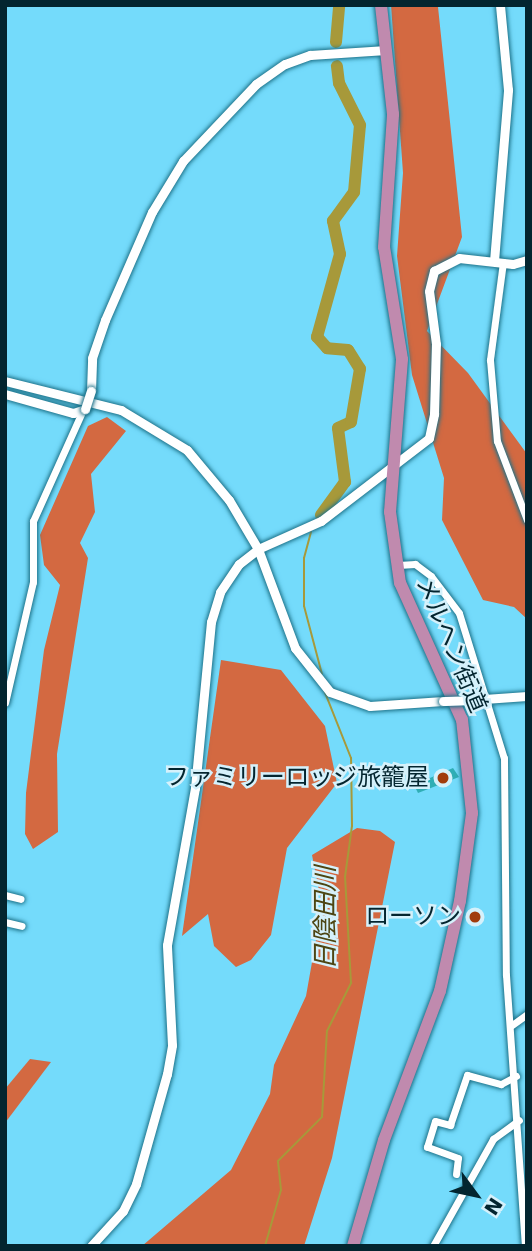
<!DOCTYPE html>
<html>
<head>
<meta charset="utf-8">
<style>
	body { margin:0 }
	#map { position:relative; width:532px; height:1251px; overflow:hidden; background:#74dbfb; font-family:"DejaVu Sans","Noto Sans JP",sans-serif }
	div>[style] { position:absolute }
	.forest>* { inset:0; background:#d36941 }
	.stream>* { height:2px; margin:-1px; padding:0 1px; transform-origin:1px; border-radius:1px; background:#a7993a }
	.river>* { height:12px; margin:-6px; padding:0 6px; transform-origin:6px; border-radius:6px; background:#a7993a }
	.building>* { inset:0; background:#30aeb5 }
	.roads { filter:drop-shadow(0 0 2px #1d7289) drop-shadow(0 0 2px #1d7289) }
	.minor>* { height:7px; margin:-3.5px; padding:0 3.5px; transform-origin:3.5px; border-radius:3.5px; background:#fff }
	.tertiary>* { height:9px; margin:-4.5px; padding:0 4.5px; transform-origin:4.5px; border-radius:4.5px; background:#fff }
	.trunk>* { height:12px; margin:-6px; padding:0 6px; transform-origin:6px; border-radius:6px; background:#c08aae }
	.bridges { filter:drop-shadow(0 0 2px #1d7289) drop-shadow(0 0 2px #1d7289) }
	.tertiary-bridge>* { height:9px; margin:-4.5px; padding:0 4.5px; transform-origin:4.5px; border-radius:4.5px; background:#fff }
	.dots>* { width:19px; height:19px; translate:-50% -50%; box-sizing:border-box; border:4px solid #d5f1fb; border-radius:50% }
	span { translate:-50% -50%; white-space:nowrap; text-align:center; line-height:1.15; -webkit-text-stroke:5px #d5f1fb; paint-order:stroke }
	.street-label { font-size:24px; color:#03252f }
	.poi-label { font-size:24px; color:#03252f }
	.right { translate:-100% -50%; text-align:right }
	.water-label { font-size:26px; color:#4d4512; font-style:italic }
	.frame { position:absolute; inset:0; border:7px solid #03252f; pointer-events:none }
	.north { position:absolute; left:441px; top:1160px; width:70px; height:70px; -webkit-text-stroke:5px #d5f1fb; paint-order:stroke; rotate:123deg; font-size:19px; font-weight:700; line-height:28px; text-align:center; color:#03252f }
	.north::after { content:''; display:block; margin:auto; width:24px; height:32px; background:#03252f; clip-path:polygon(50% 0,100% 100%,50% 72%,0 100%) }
</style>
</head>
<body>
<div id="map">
	<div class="forest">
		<i style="clip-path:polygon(391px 5px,438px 7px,462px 237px,427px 331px,468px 373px,527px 454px,527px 619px,514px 607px,483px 600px,442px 520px,444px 478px,412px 375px,397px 256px,403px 173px)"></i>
		<i style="clip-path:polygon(107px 417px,126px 431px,91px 474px,95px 512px,80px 543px,88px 558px,57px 754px,58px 832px,33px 849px,25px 834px,26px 793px,44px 650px,60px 585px,44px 565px,40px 535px,88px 426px)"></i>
		<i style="clip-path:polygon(221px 660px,281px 670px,325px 726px,337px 783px,287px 848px,271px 935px,251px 960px,236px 967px,214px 946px,208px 914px,182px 936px)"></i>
		<i style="clip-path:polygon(357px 828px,380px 831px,395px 842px,332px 1158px,304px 1246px,142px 1246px,231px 1170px,270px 1094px,274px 1065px,306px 996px,322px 906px,312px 855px)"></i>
		<i style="clip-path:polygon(30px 1059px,51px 1062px,5px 1123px,5px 1089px)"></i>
	</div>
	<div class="stream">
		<i style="left:311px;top:532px;width:27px;rotate:105deg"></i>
		<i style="left:304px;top:558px;width:48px;rotate:90deg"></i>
		<i style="left:304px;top:606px;width:70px;rotate:75.2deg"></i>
		<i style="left:265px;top:1246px;width:58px;rotate:-74.1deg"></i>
		<i style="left:281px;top:1190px;width:29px;rotate:-96deg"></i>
		<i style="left:278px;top:1161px;width:62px;rotate:-45deg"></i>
		<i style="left:322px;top:1117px;width:86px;rotate:-86.7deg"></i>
		<i style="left:327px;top:1031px;width:54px;rotate:-63.4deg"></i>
		<i style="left:351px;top:983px;width:106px;rotate:-93.2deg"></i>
		<i style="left:345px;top:877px;width:51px;rotate:-82.2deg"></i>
		<i style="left:352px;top:826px;width:68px;rotate:-90.8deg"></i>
		<i style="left:351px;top:758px;width:73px;rotate:-111.7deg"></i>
	</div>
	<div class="river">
		<i style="left:336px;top:42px;width:37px;rotate:-85deg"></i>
		<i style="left:321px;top:515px;width:41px;rotate:-54deg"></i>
		<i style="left:345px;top:482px;width:54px;rotate:-97.4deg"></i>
		<i style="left:338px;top:428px;width:14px;rotate:-25deg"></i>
		<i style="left:351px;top:422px;width:54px;rotate:-80.4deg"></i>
		<i style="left:360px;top:369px;width:22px;rotate:-122deg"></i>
		<i style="left:348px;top:350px;width:21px;rotate:-175deg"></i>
		<i style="left:327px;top:348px;width:15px;rotate:-132deg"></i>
		<i style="left:317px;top:337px;width:86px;rotate:-74.5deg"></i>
		<i style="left:340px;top:254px;width:34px;rotate:-102deg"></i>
		<i style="left:333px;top:221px;width:36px;rotate:-54deg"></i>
		<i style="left:354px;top:192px;width:67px;rotate:-84.9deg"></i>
		<i style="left:360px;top:125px;width:47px;rotate:-116.6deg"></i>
		<i style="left:339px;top:83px;width:17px;rotate:-97deg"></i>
	</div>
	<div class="building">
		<i style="clip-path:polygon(453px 768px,459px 777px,418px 793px,415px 787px,423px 781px)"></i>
	</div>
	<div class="roads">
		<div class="minor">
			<i style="left:503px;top:262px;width:99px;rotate:97.6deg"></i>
			<i style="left:490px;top:360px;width:81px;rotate:85.1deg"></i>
			<i style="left:497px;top:441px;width:85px;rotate:69.2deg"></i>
			<i style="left:398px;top:565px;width:17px;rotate:-3deg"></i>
			<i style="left:415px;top:564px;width:20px;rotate:37deg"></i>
			<i style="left:431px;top:576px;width:46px;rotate:52.9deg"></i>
			<i style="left:459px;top:613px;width:152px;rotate:72.8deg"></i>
			<i style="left:504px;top:758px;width:217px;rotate:89.5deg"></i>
			<i style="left:506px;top:975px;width:272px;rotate:86deg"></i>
			<i style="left:5px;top:703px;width:124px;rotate:-77deg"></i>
			<i style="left:33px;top:582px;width:61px;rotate:-90deg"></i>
			<i style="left:33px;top:521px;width:117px;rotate:-65.8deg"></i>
			<i style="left:5px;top:895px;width:16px;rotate:14deg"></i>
			<i style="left:5px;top:922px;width:17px;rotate:13deg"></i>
			<i style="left:512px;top:1025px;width:19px;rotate:-36deg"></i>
			<i style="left:456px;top:1174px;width:16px;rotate:-83deg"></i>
			<i style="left:458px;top:1158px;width:33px;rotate:-160deg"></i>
			<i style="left:427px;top:1147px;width:27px;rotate:-73deg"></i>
			<i style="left:435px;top:1121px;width:16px;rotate:15deg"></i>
			<i style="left:450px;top:1125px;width:53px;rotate:-71.2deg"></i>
			<i style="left:467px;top:1075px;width:35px;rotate:15deg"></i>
			<i style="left:501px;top:1084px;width:17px;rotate:-28deg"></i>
			<i style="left:433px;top:1246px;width:123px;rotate:-60.7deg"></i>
			<i style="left:493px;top:1139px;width:32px;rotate:-36deg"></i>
		</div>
		<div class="tertiary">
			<i style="left:494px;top:261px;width:172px;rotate:-85.3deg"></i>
			<i style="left:508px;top:90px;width:85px;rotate:-95.4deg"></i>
			<i style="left:5px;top:381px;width:120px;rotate:14deg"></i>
			<i style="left:121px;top:410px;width:77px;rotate:31.2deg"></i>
			<i style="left:187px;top:450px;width:65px;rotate:50deg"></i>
			<i style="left:229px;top:500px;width:57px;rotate:59.4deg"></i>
			<i style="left:258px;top:549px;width:106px;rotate:69.5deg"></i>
			<i style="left:295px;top:648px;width:56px;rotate:51.5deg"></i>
			<i style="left:330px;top:692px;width:42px;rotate:19.3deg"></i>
			<i style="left:370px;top:706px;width:73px;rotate:-3.9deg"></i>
			<i style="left:91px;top:391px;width:33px;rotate:-88deg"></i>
			<i style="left:92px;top:358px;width:40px;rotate:-71.1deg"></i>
			<i style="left:105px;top:320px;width:118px;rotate:-66.5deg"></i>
			<i style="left:152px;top:212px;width:60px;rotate:-58.7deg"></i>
			<i style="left:183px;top:161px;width:106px;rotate:-46.5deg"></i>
			<i style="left:256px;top:84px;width:35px;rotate:-35deg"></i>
			<i style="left:285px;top:64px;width:27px;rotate:-20deg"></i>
			<i style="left:310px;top:55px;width:76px;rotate:-3.8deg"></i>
			<i style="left:5px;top:394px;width:71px;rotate:15.6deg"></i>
			<i style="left:73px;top:413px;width:13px;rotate:-18deg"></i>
			<i style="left:470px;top:700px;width:57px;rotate:-4deg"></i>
			<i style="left:91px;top:1246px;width:47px;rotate:-47.6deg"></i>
			<i style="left:123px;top:1211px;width:30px;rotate:-64deg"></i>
			<i style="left:136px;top:1184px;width:114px;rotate:-74.3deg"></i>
			<i style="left:167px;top:1074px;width:29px;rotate:-80deg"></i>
			<i style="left:172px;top:1045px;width:100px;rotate:-92.9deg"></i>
			<i style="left:167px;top:945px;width:159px;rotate:-79.9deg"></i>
			<i style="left:195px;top:788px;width:167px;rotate:-84.5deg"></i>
			<i style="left:211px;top:622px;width:31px;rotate:-73deg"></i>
			<i style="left:220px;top:592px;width:34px;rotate:-56deg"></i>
			<i style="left:239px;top:564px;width:24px;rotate:-38deg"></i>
			<i style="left:258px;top:549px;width:69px;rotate:-24deg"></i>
			<i style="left:321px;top:521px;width:136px;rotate:-37.5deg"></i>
			<i style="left:429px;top:438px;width:25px;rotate:-78deg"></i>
			<i style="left:434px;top:414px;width:70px;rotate:-88.4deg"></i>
			<i style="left:436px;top:344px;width:53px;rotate:-97.5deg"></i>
			<i style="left:429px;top:291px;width:21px;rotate:-76deg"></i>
			<i style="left:434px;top:271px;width:28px;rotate:-27deg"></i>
			<i style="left:459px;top:258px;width:54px;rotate:6.3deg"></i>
			<i style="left:513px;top:264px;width:15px;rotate:-16deg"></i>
		</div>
		<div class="trunk">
			<i style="left:353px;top:1246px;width:110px;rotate:-73.7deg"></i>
			<i style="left:384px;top:1140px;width:159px;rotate:-69.4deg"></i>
			<i style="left:440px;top:991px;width:92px;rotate:-77.5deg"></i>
			<i style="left:460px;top:901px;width:89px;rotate:-82.2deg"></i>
			<i style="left:472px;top:813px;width:94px;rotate:-96.1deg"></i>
			<i style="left:462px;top:720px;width:150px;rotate:-114.3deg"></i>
			<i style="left:400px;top:583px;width:72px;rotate:-98deg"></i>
			<i style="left:390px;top:512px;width:153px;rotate:-85.5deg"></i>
			<i style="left:402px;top:359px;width:113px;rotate:-99.1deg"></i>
			<i style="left:384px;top:247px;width:133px;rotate:-86.1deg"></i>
			<i style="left:393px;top:114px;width:110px;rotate:-96.3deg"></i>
		</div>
	</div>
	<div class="bridges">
		<div class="tertiary-bridge">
			<i style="left:85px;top:409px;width:19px;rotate:-72deg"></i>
			<i style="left:443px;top:701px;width:27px;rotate:-2deg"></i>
		</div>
	</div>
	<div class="dots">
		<i style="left:443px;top:778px;background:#a13c0d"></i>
		<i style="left:475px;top:917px;background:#a13c0d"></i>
	</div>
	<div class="street-label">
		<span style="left:451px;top:645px;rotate:67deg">メルヘン街道</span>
	</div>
	<div class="poi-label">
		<span class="right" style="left:429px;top:778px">ファミリーロッジ旅籠屋</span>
		<span class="right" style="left:461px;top:917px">ローソン</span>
	</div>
	<div class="water-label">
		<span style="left:326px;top:918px;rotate:-90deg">日陰田川</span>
	</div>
	<div class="frame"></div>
	<div class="north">N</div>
</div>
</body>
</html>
